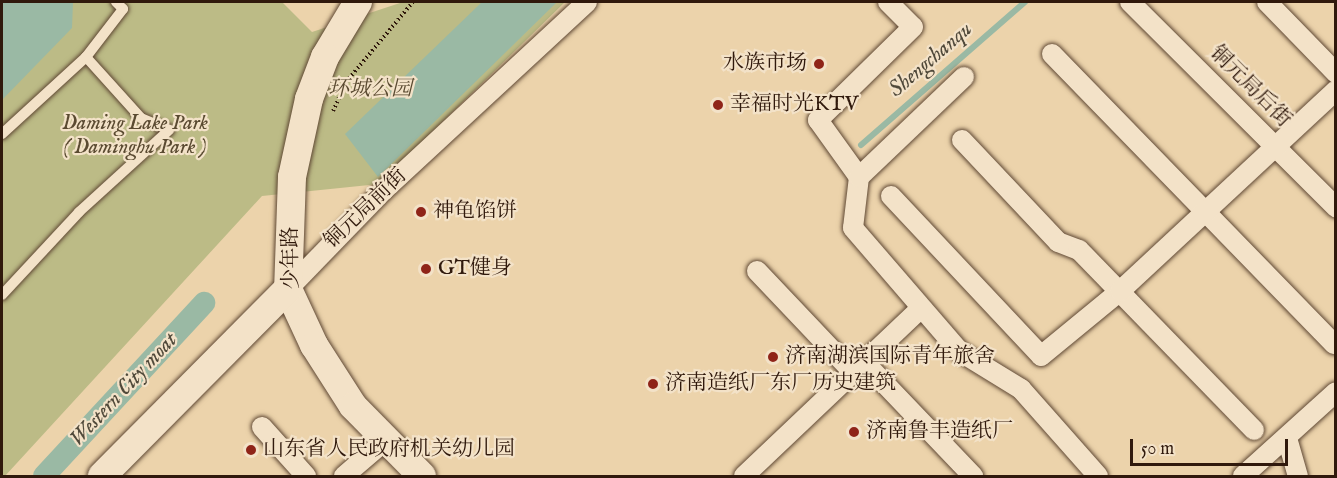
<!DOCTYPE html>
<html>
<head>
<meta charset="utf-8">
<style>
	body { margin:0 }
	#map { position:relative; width:1337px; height:478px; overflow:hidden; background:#ecd3ab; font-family:"IM FELL English","Noto Serif SC",serif }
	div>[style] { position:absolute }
	.green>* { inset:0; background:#bcbb86 }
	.water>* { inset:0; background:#9ab9a4 }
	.stream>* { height:6px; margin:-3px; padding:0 3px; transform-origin:3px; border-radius:3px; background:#9ab9a4 }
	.canal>* { height:22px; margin:-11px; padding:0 11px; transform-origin:11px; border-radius:11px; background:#9ab9a4 }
	.path>* { height:4px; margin-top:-2px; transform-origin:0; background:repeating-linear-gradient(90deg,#30190c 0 1.5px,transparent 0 4.5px) }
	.roads { filter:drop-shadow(0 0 2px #5f4834) drop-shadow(0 0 2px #5f4834) }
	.lane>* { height:10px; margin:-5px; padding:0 5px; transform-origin:5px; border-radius:5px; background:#f3e2c8 }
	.street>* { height:20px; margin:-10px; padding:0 10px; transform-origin:10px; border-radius:10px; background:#f3e2c8 }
	.secondary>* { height:28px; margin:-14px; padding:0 14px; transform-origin:14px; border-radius:14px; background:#f3e2c8 }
	.dots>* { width:16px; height:16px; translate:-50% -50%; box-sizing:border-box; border:3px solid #f3e2c8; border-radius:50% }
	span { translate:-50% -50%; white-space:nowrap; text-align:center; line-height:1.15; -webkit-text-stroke:4.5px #f3e2c8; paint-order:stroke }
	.poi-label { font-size:21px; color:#30190c }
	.right { translate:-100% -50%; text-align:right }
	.left { translate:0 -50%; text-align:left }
	.street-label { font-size:21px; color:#30190c }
	.park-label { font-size:21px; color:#5a4a31; font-style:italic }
	.water-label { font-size:22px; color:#50493a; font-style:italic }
	.frame { position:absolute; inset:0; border:3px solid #30190c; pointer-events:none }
	.scale { position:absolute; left:1130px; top:439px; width:158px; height:27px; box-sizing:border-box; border:3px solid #30190c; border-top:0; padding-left:8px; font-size:18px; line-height:21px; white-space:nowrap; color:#30190c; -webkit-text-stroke:4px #f3e2c8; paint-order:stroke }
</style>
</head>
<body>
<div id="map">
	<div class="green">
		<i style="clip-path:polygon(2px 2px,282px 2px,312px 32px,403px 2px,565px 2px,379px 184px,262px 196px,5px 476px,2px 476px)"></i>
	</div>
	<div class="water">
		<i style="clip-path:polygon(2px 2px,73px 2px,72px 28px,2px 100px)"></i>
		<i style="clip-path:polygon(482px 2px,557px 2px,378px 177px,345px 134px)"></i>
	</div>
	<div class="stream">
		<i style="left:861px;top:145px;width:218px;rotate:-41.1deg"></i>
	</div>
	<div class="canal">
		<i style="left:44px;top:476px;width:236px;rotate:-47.2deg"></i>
	</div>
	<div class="path">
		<i style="left:333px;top:111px;width:32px;rotate:-66deg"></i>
		<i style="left:346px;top:82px;width:104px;rotate:-50.1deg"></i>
	</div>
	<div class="roads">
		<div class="lane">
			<i style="left:116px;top:2px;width:10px;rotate:45deg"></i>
			<i style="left:123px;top:9px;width:61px;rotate:127.6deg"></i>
			<i style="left:86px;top:57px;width:82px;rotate:48deg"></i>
			<i style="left:141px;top:118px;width:30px;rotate:23deg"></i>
			<i style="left:2px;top:134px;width:114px;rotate:-42.5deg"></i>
			<i style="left:2px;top:295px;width:113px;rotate:-47.1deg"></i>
			<i style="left:79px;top:212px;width:122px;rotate:-42.3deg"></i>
		</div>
		<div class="street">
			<i style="left:888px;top:2px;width:35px;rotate:45deg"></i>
			<i style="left:913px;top:27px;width:133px;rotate:135.6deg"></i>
			<i style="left:818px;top:120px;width:70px;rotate:54.3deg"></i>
			<i style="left:859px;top:177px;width:51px;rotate:96.7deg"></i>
			<i style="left:853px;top:228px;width:162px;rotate:49.2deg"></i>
			<i style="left:959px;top:351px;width:73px;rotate:31.5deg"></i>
			<i style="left:1021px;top:389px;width:116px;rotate:48.5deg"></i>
			<i style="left:1130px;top:2px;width:291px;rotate:44.9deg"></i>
			<i style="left:1267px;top:2px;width:99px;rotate:45.8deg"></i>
			<i style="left:1052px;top:54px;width:405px;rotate:45.8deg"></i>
			<i style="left:962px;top:140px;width:140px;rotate:46.7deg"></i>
			<i style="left:1058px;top:242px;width:22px;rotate:21deg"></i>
			<i style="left:1079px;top:250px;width:251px;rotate:45.8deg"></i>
			<i style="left:859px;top:177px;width:145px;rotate:-43.6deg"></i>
			<i style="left:891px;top:196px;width:219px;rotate:46.8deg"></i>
			<i style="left:1041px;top:356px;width:102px;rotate:-39.4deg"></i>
			<i style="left:1120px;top:291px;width:295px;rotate:-42.9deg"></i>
			<i style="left:757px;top:271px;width:139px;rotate:46.5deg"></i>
			<i style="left:288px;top:289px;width:136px;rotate:-45.9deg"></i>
			<i style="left:383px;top:191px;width:278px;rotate:-42.8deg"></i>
			<i style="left:864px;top:362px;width:158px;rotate:46.3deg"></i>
			<i style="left:262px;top:427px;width:66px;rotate:48.1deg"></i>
			<i style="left:1287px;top:438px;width:40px;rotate:74deg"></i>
			<i style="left:344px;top:476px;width:55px;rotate:-40.6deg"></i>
			<i style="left:744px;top:476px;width:243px;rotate:-43.5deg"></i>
			<i style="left:1243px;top:476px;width:125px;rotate:-42.1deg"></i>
		</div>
		<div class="secondary">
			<i style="left:358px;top:2px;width:64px;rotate:121deg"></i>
			<i style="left:325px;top:57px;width:45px;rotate:110.9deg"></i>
			<i style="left:309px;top:99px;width:80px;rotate:102.3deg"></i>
			<i style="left:292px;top:177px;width:112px;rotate:92deg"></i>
			<i style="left:288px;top:289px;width:62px;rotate:65.1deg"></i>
			<i style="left:314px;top:345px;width:72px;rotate:57.4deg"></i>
			<i style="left:353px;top:406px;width:98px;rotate:45.4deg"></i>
			<i style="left:102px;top:476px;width:264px;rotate:-45.2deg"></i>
		</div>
	</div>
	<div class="dots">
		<i style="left:819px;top:64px;background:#8f2418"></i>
		<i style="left:718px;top:105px;background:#8f2418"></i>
		<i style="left:421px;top:212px;background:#8f2418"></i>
		<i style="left:426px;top:269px;background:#8f2418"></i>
		<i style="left:773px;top:357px;background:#8f2418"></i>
		<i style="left:653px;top:384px;background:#8f2418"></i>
		<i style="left:854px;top:432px;background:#8f2418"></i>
		<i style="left:251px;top:450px;background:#8f2418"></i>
	</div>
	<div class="poi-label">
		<span class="right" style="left:807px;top:64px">水族市场</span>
		<span class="left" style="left:730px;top:105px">幸福时光KTV</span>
		<span class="left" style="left:433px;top:212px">神龟馅饼</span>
		<span class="left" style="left:438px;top:269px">GT健身</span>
		<span class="left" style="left:785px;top:357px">济南湖滨国际青年旅舍</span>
		<span class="left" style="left:665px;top:384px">济南造纸厂东厂历史建筑</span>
		<span class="left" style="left:866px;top:432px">济南鲁丰造纸厂</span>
		<span class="left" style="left:263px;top:450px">山东省人民政府机关幼儿园</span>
	</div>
	<div class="street-label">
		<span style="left:1250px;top:87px;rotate:45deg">铜元局后街</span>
		<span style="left:366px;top:209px;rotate:-44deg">铜元局前街</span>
		<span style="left:292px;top:258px;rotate:-91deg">少年路</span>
	</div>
	<div class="park-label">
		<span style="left:370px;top:90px">环城公园</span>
		<span style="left:135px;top:136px">Daming Lake Park<br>( Daminghu Park )</span>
	</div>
	<div class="water-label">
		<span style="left:931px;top:60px;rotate:-41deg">Shengchanqu</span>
		<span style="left:124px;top:390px;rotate:-47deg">Western City moat</span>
	</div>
	<div class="frame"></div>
	<div class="scale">50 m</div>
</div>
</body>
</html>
